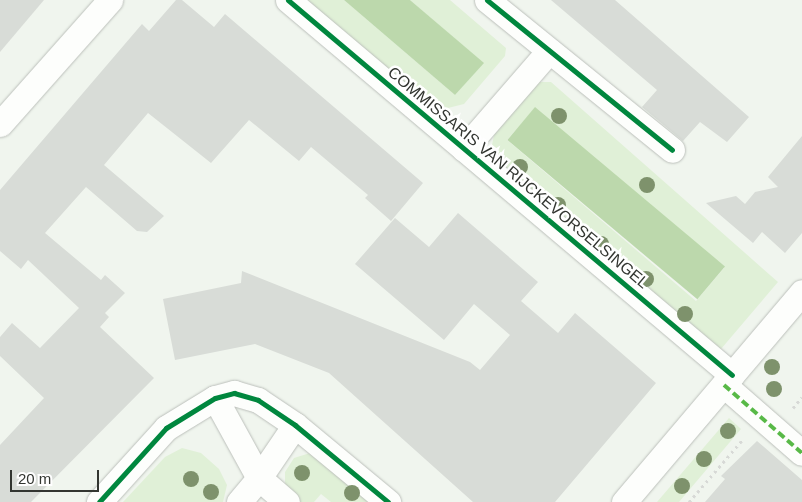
<!DOCTYPE html>
<html>
<head>
<meta charset="utf-8">
<style>
	body { margin:0 }
	#map { position:relative; width:802px; height:502px; overflow:hidden; background:#f0f5ee; font-family:Helvetica,sans-serif }
	div>[style] { position:absolute }
	.green>* { inset:0; background:#e0f0d7 }
	.water>* { inset:0; background:#bcd8ac; transform-origin:0 0 }
	.building>* { inset:0; background:#d8dcd7 }
	.path>* { height:3px; margin-top:-1.5px; transform-origin:0; background:repeating-linear-gradient(90deg,#d7d9d6 0 2.5px,transparent 0 6.5px) }
	.roads { filter:drop-shadow(0 0 1px #bcc0bb) drop-shadow(0 0 1px #bcc0bb) }
	.street>* { height:25px; margin:-12.5px; padding:0 12.5px; transform-origin:12.5px; border-radius:12.5px; background:#fdfefc }
	.quiet>* { height:4px; margin-top:-2px; transform-origin:0; background:repeating-linear-gradient(90deg,#58b947 0 8px,transparent 0 12px) }
	.cycleway>* { height:5px; margin:-2.5px; padding:0 2.5px; transform-origin:2.5px; border-radius:2.5px; background:#00873e }
	.trees>* { width:16px; height:16px; margin:-8px; border-radius:50%; background:#7e926c }
	span { translate:-50% -50%; white-space:nowrap; text-align:center; line-height:1.15; -webkit-text-stroke:5px #fff; paint-order:stroke }
	.street-label { font-size:16px; color:#333631 }
	.scale { position:absolute; left:10px; top:470px; width:89px; height:22px; box-sizing:border-box; border:2px solid #333631; border-top:0; padding-left:6px; font-size:15px; line-height:18px; white-space:nowrap; color:#333631; -webkit-text-stroke:4px #fff; paint-order:stroke }
</style>
</head>
<body>
<div id="map">
	<div class="green">
		<i style="clip-path:polygon(305px 0,344px 0,455px 95px,483px 63px,410px 0,450px 0,506px 48px,505px 56px,464px 104px,448px 108px,447px 118px)"></i>
		<i style="clip-path:polygon(evenodd,538px 82px,551px 82px,778px 282px,721px 349px,494px 161px,498px 156px,492px 145px,495px 130px,538px 82px,535px 108px,724px 268px,696px 301px,507px 140px,535px 108px)"></i>
		<i style="clip-path:polygon(729px 418px,741px 429px,679px 502px,657px 502px)"></i>
		<i style="clip-path:polygon(182px 448px,201px 453px,219px 469px,227px 485px,223px 502px,123px 502px,165px 457px)"></i>
		<i style="clip-path:polygon(310px 453px,377px 502px,331px 502px,321px 494px,314px 502px,297px 502px,285px 487px,285px 472px,294px 458px)"></i>
	</div>
	<div class="water">
		<i style="clip-path:polygon(344px 0,410px 0,484px 63px,455px 95px)"></i>
		<i style="left:535px;top:107px;width:248px;height:43px;rotate:40deg"></i>
	</div>
	<div class="building">
		<i style="clip-path:polygon(0 0,44px 0,0 52px)"></i>
		<i style="clip-path:polygon(176px 0,182px 0,214px 27px,225px 14px,423px 183px,391px 221px,365px 198px,368px 195px,311px 147px,299px 161px,249px 120px,211px 163px,148px 113px,104px 165px,164px 216px,147px 232px,137px 231px,86px 187px,45px 233px,101px 280px,105px 275px,125px 293px,105px 313px,109px 317px,100px 327px,154px 378px,31px 502px,0 502px,0 445px,44px 398px,0 356px,0 337px,12px 323px,40px 348px,79px 308px,28px 260px,21px 269px,0 251px,0 190px,142px 24px,149px 31px)"></i>
		<i style="clip-path:polygon(551px 0,615px 0,749px 117px,727px 142px,700px 122px,683px 141px,642px 107px,657px 90px)"></i>
		<i style="clip-path:polygon(802px 136px,802px 233px,785px 253px,762px 232px,753px 243px,706px 203px,736px 196px,745px 204px,755px 192px,778px 187px,768px 177px)"></i>
		<i style="clip-path:polygon(458px 213px,538px 282px,521px 301px,558px 333px,575px 313px,656px 383px,555px 502px,473px 502px,329px 373px,255px 344px,175px 360px,163px 299px,241px 283px,242px 271px,470px 362px,480px 370px,510px 335px,474px 304px,444px 340px,355px 264px,395px 218px,429px 247px)"></i>
		<i style="clip-path:polygon(757px 441px,802px 480px,802px 502px,705px 502px,725px 479px,721px 476px)"></i>
	</div>
	<div class="path">
		<i style="left:793px;top:408px;width:14px;rotate:-51deg"></i>
		<i style="left:689px;top:502px;width:84px;rotate:-49.3deg"></i>
	</div>
	<div class="roads">
		<div class="street">
			<i style="left:288px;top:0;width:581px;rotate:40.18deg"></i>
			<i style="left:487px;top:0;width:238px;rotate:39deg"></i>
			<i style="left:0;top:124px;width:166px;rotate:-48.4deg"></i>
			<i style="left:464px;top:149px;width:130px;rotate:-49.1deg"></i>
			<i style="left:724px;top:385px;width:103px;rotate:41.1deg"></i>
			<i style="left:215px;top:398px;width:91px;rotate:61.2deg"></i>
			<i style="left:259px;top:478px;width:64px;rotate:-55.8deg"></i>
			<i style="left:99px;top:502px;width:100px;rotate:-47.8deg"></i>
			<i style="left:166px;top:428px;width:57px;rotate:-31.5deg"></i>
			<i style="left:215px;top:398px;width:20px;rotate:-15deg"></i>
			<i style="left:234px;top:393px;width:25px;rotate:16deg"></i>
			<i style="left:258px;top:400px;width:45px;rotate:34deg"></i>
			<i style="left:295px;top:425px;width:121px;rotate:39.6deg"></i>
			<i style="left:239px;top:502px;width:31px;rotate:-50deg"></i>
			<i style="left:259px;top:478px;width:37px;rotate:41deg"></i>
			<i style="left:624px;top:502px;width:275px;rotate:-49.7deg"></i>
		</div>
	</div>
	<div class="quiet">
		<i style="left:724px;top:385px;width:103px;rotate:41.1deg"></i>
	</div>
	<div class="cycleway">
		<i style="left:288px;top:0;width:581px;rotate:40.18deg"></i>
		<i style="left:487px;top:0;width:238px;rotate:39deg"></i>
		<i style="left:99px;top:502px;width:100px;rotate:-47.8deg"></i>
		<i style="left:166px;top:428px;width:57px;rotate:-31.5deg"></i>
		<i style="left:215px;top:398px;width:20px;rotate:-15deg"></i>
		<i style="left:234px;top:393px;width:25px;rotate:16deg"></i>
		<i style="left:258px;top:400px;width:45px;rotate:34deg"></i>
		<i style="left:295px;top:425px;width:121px;rotate:39.6deg"></i>
	</div>
	<div class="trees">
		<i style="left:559px;top:116px"></i>
		<i style="left:520px;top:167px"></i>
		<i style="left:647px;top:185px"></i>
		<i style="left:558px;top:205px"></i>
		<i style="left:601px;top:244px"></i>
		<i style="left:646px;top:279px"></i>
		<i style="left:685px;top:314px"></i>
		<i style="left:772px;top:367px"></i>
		<i style="left:774px;top:389px"></i>
		<i style="left:728px;top:431px"></i>
		<i style="left:704px;top:459px"></i>
		<i style="left:302px;top:473px"></i>
		<i style="left:191px;top:479px"></i>
		<i style="left:682px;top:486px"></i>
		<i style="left:211px;top:492px"></i>
		<i style="left:352px;top:493px"></i>
	</div>
	<div class="street-label">
		<span style="left:518px;top:178px;rotate:40deg">COMMISSARIS VAN RIJCKEVORSELSINGEL</span>
	</div>
	<div class="scale">20 m</div>
</div>
</body>
</html>
